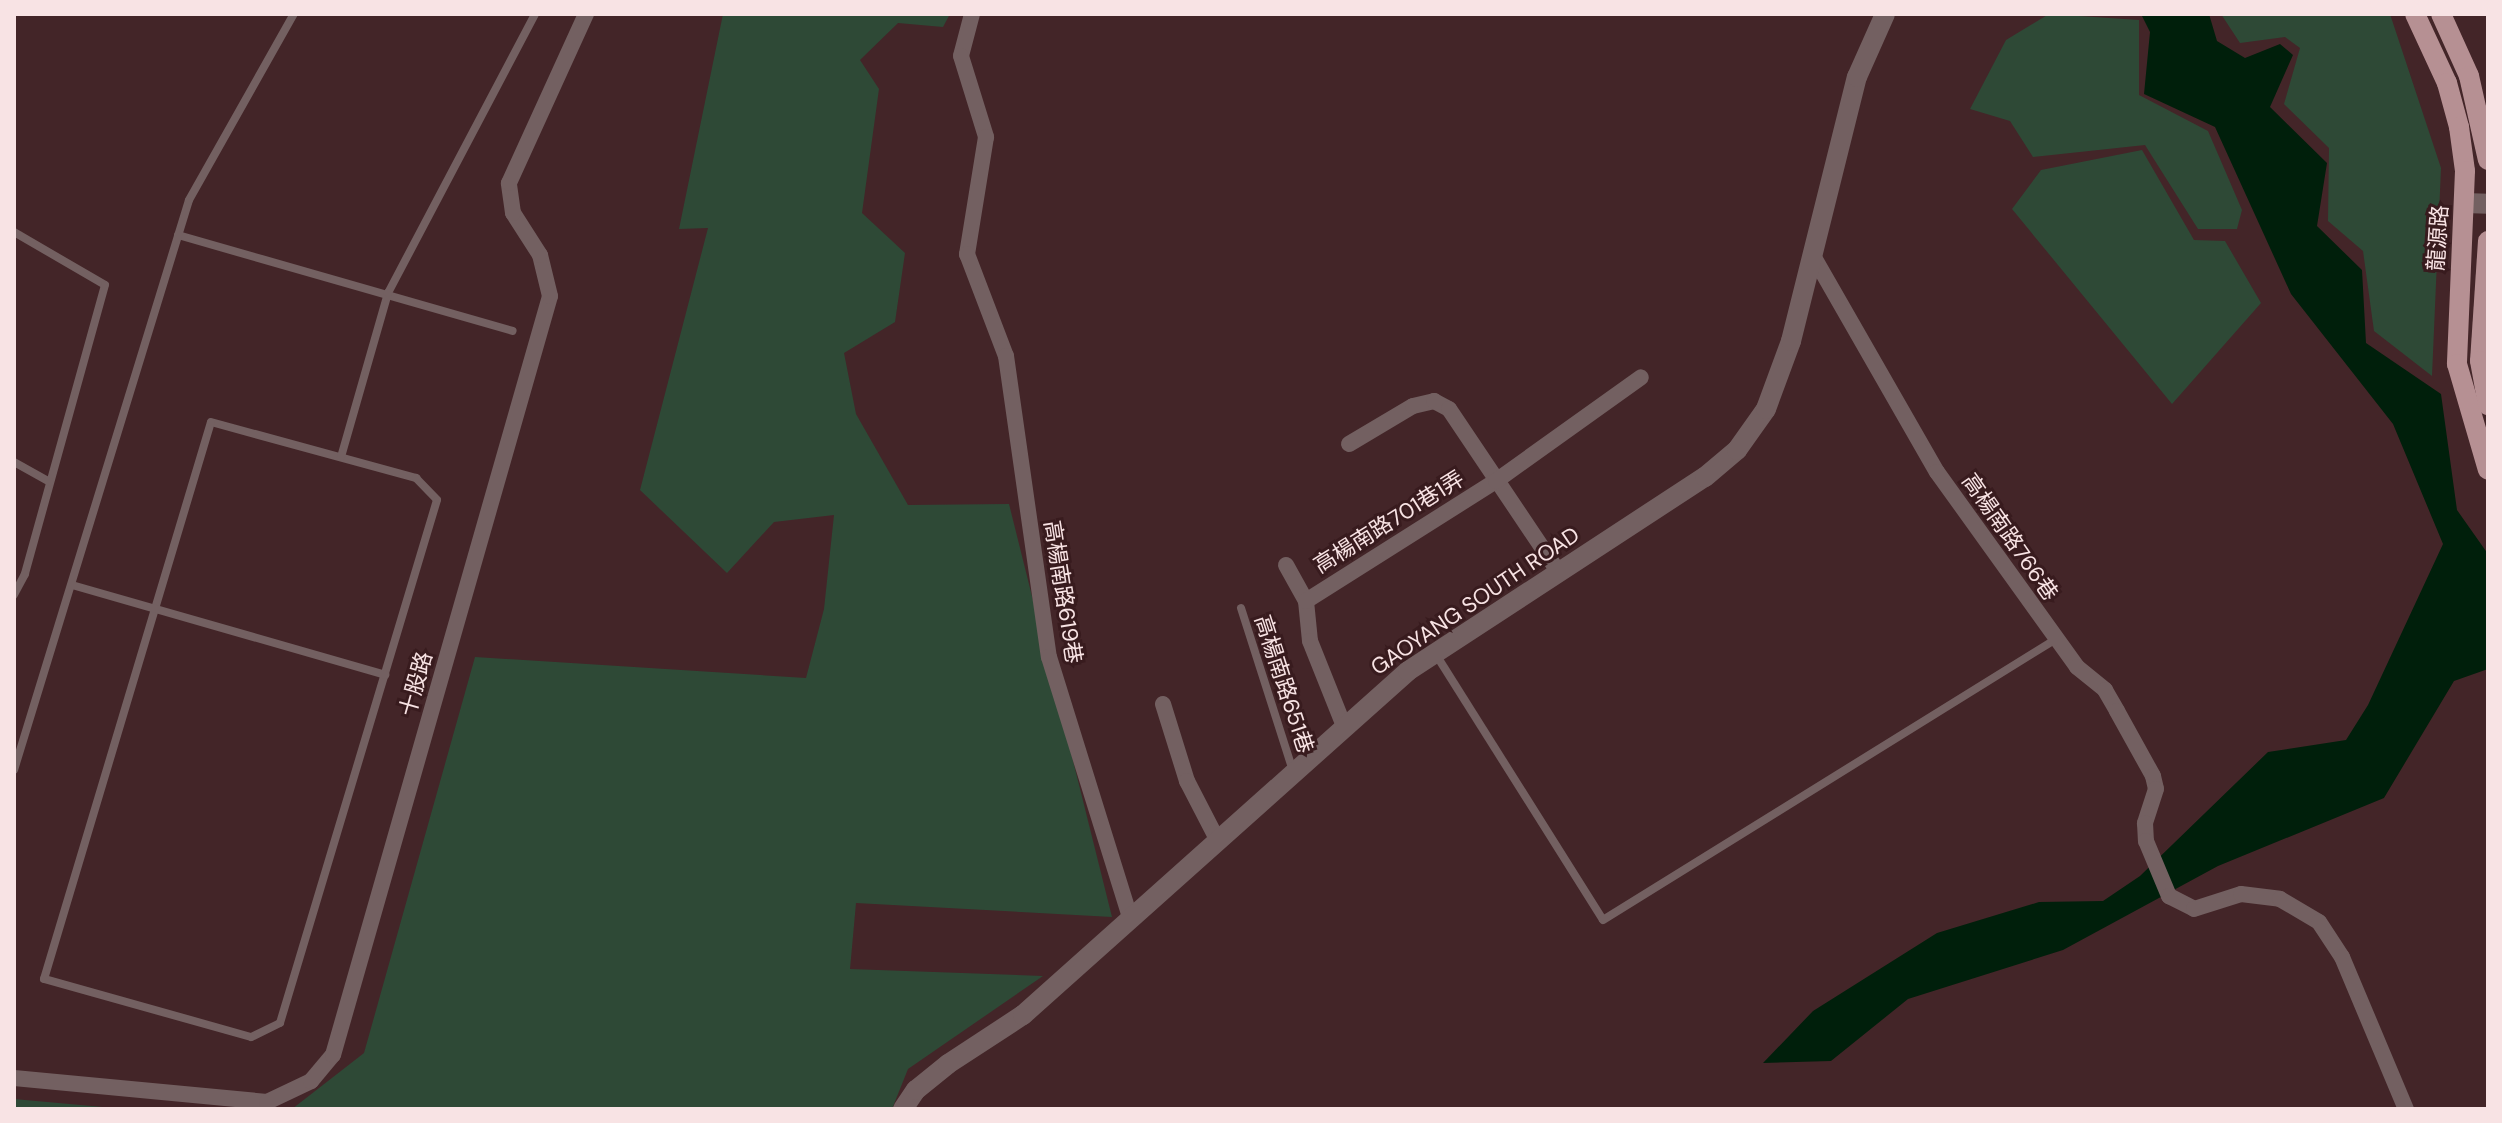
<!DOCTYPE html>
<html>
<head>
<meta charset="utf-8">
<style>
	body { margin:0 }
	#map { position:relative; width:2502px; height:1123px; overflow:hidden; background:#432528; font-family:"DM Sans","Noto Sans TC",sans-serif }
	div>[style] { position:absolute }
	.green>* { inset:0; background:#2e4936 }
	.water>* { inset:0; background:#001f0b }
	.service>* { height:8px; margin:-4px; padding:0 4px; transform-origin:4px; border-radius:4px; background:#736061 }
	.minor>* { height:16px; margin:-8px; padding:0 8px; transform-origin:8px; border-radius:8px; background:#736061 }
	.tertiary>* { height:20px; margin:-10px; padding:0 10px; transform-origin:10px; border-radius:10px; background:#736061 }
	.primary>* { height:20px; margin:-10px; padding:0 10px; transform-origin:10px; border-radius:10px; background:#b69093 }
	span { translate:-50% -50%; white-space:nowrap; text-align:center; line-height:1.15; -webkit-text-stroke:6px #381b1e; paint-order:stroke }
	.street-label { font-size:22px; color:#f8e3e4 }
	.frame { position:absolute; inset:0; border:16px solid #f8e3e4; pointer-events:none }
</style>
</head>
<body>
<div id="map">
	<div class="green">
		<i style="clip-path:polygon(723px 14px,950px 14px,943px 27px,898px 23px,860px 60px,879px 89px,862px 213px,905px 253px,895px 322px,844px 353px,856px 414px,908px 505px,1009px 504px,1112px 917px,856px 903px,850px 969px,1043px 976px,908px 1069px,892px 1109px,292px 1109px,364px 1053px,475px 657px,806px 678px,824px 609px,834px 515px,774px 522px,727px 573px,640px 490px,708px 228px,679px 229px)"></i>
		<i style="clip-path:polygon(2049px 14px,2139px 20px,2139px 95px,2208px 131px,2242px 210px,2237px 229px,2198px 229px,2145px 145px,2033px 157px,2010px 121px,1970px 109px,2006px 40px)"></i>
		<i style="clip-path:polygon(2221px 14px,2390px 14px,2441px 168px,2432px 376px,2374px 331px,2363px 251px,2328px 221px,2329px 148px,2284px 104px,2300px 48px,2285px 37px,2240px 43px)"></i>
		<i style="clip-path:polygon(2142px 150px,2194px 240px,2225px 241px,2261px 303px,2172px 404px,2012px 209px,2041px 170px)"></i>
		<i style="clip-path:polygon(14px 1099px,125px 1109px,14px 1109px)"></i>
	</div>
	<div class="water">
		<i style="clip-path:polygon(2141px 14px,2209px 14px,2217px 41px,2245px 58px,2280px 44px,2293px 55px,2270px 107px,2327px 163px,2317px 226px,2362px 270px,2366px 343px,2441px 394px,2457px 510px,2488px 554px,2488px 669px,2454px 681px,2384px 798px,2218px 866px,2063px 950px,1908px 999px,1831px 1061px,1763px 1063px,1813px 1011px,1937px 933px,2039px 902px,2103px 901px,2140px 876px,2268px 752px,2346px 740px,2368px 705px,2443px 544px,2393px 424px,2291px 294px,2215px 127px,2144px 94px,2150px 32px)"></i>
	</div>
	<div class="service">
		<i style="left:14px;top:232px;width:105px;rotate:30.2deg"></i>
		<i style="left:105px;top:285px;width:300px;rotate:105.5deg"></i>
		<i style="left:25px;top:574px;width:24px;rotate:118deg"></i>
		<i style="left:178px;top:235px;width:348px;rotate:16deg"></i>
		<i style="left:211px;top:422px;width:213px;rotate:15.3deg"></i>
		<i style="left:416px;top:478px;width:30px;rotate:46deg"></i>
		<i style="left:437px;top:500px;width:546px;rotate:106.71deg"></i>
		<i style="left:280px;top:1023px;width:32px;rotate:154deg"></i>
		<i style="left:251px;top:1037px;width:215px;rotate:-164.3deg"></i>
		<i style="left:44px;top:979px;width:581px;rotate:-73.31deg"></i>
		<i style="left:341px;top:457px;width:171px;rotate:-74deg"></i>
		<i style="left:388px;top:293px;width:315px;rotate:-62.2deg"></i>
		<i style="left:14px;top:462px;width:41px;rotate:29.1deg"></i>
		<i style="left:72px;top:585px;width:326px;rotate:16deg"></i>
		<i style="left:1241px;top:608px;width:171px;rotate:72.3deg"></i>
		<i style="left:1435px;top:653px;width:315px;rotate:57.8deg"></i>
		<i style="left:1603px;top:920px;width:533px;rotate:-31.81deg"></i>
		<i style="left:14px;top:770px;width:596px;rotate:-72.93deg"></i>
		<i style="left:189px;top:200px;width:214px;rotate:-60.6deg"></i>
	</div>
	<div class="minor">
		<i style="left:972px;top:14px;width:43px;rotate:104.7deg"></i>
		<i style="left:961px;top:56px;width:85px;rotate:72.8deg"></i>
		<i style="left:986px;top:137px;width:119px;rotate:99.2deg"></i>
		<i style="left:967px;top:254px;width:109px;rotate:69.1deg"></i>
		<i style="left:1006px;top:356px;width:304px;rotate:81.9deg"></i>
		<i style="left:1049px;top:657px;width:275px;rotate:72.7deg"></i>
		<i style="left:1812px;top:254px;width:251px;rotate:60.2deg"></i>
		<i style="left:1937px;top:472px;width:240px;rotate:54.3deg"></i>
		<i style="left:2077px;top:667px;width:36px;rotate:39deg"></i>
		<i style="left:2105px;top:690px;width:24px;rotate:60deg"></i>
		<i style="left:2117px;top:711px;width:74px;rotate:61deg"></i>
		<i style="left:2153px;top:776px;width:13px;rotate:77deg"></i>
		<i style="left:2156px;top:789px;width:36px;rotate:108deg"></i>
		<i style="left:2145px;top:823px;width:18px;rotate:87deg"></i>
		<i style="left:2146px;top:841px;width:60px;rotate:67.3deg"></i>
		<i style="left:2169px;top:896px;width:28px;rotate:27deg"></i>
		<i style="left:2194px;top:909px;width:49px;rotate:-17.7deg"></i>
		<i style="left:2241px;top:894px;width:39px;rotate:7deg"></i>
		<i style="left:2280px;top:899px;width:45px;rotate:30.5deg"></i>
		<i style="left:2319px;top:922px;width:42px;rotate:56.7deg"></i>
		<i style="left:2342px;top:957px;width:165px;rotate:67.2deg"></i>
		<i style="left:1349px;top:444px;width:74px;rotate:-30.7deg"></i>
		<i style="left:1413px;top:406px;width:22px;rotate:-13deg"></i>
		<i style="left:1434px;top:401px;width:17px;rotate:28deg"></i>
		<i style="left:1449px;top:409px;width:195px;rotate:56.1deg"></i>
		<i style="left:1286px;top:565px;width:41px;rotate:60.9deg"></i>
		<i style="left:1306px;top:601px;width:40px;rotate:84.3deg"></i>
		<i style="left:1310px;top:641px;width:92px;rotate:68.2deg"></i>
		<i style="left:1306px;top:601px;width:225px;rotate:-32.3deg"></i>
		<i style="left:1496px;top:481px;width:178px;rotate:-35.6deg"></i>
		<i style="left:1163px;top:704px;width:81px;rotate:72.7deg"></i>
		<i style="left:1187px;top:781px;width:68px;rotate:62.7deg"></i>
		<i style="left:14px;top:1078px;width:254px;rotate:5.4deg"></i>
		<i style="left:267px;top:1102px;width:49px;rotate:-25.5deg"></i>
		<i style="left:311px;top:1081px;width:34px;rotate:-50deg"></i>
		<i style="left:333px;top:1055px;width:789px;rotate:-74.04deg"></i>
		<i style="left:550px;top:296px;width:42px;rotate:-103.7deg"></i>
		<i style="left:540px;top:255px;width:50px;rotate:-122.7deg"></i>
		<i style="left:513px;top:213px;width:30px;rotate:-98deg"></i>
		<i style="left:509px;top:183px;width:186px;rotate:-65.5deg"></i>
	</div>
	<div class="tertiary">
		<i style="left:2464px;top:203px;width:24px;rotate:2deg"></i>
		<i style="left:903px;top:1109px;width:23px;rotate:-56deg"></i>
		<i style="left:916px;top:1090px;width:41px;rotate:-39.1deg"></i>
		<i style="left:948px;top:1064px;width:90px;rotate:-33.2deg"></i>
		<i style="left:1023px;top:1015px;width:516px;rotate:-41.78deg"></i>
		<i style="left:1408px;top:671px;width:355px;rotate:-33.2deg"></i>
		<i style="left:1705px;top:477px;width:42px;rotate:-40.2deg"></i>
		<i style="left:1737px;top:450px;width:50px;rotate:-54.7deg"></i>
		<i style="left:1766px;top:409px;width:72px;rotate:-69.8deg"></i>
		<i style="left:1791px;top:341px;width:272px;rotate:-76deg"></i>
		<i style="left:1857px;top:77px;width:69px;rotate:-66deg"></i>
	</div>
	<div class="primary">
		<i style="left:2415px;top:14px;width:76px;rotate:65.1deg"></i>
		<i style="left:2447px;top:83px;width:46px;rotate:74.7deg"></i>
		<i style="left:2459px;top:127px;width:44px;rotate:82.2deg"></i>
		<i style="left:2465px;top:171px;width:193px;rotate:92.4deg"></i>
		<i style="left:2457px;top:364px;width:110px;rotate:73.7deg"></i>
		<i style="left:2441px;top:14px;width:68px;rotate:65.7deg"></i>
		<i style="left:2469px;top:76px;width:86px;rotate:77.3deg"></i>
		<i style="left:2488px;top:241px;width:120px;rotate:93.8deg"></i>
		<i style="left:2480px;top:361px;width:45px;rotate:79.7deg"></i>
	</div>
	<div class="street-label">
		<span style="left:2438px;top:238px;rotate:-86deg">龍源路</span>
		<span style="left:1389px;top:522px;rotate:-32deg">高楊南路701巷1弄</span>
		<span style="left:2010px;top:537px;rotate:55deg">高楊南路766巷</span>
		<span style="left:1063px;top:592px;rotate:81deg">高楊南路619巷</span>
		<span style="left:1475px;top:601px;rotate:-34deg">GAOYANG SOUTH ROAD</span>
		<span style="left:416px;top:684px;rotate:-74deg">十股路</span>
		<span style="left:1284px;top:684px;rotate:72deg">高楊南路651巷</span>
	</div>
	<div class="frame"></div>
</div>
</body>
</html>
